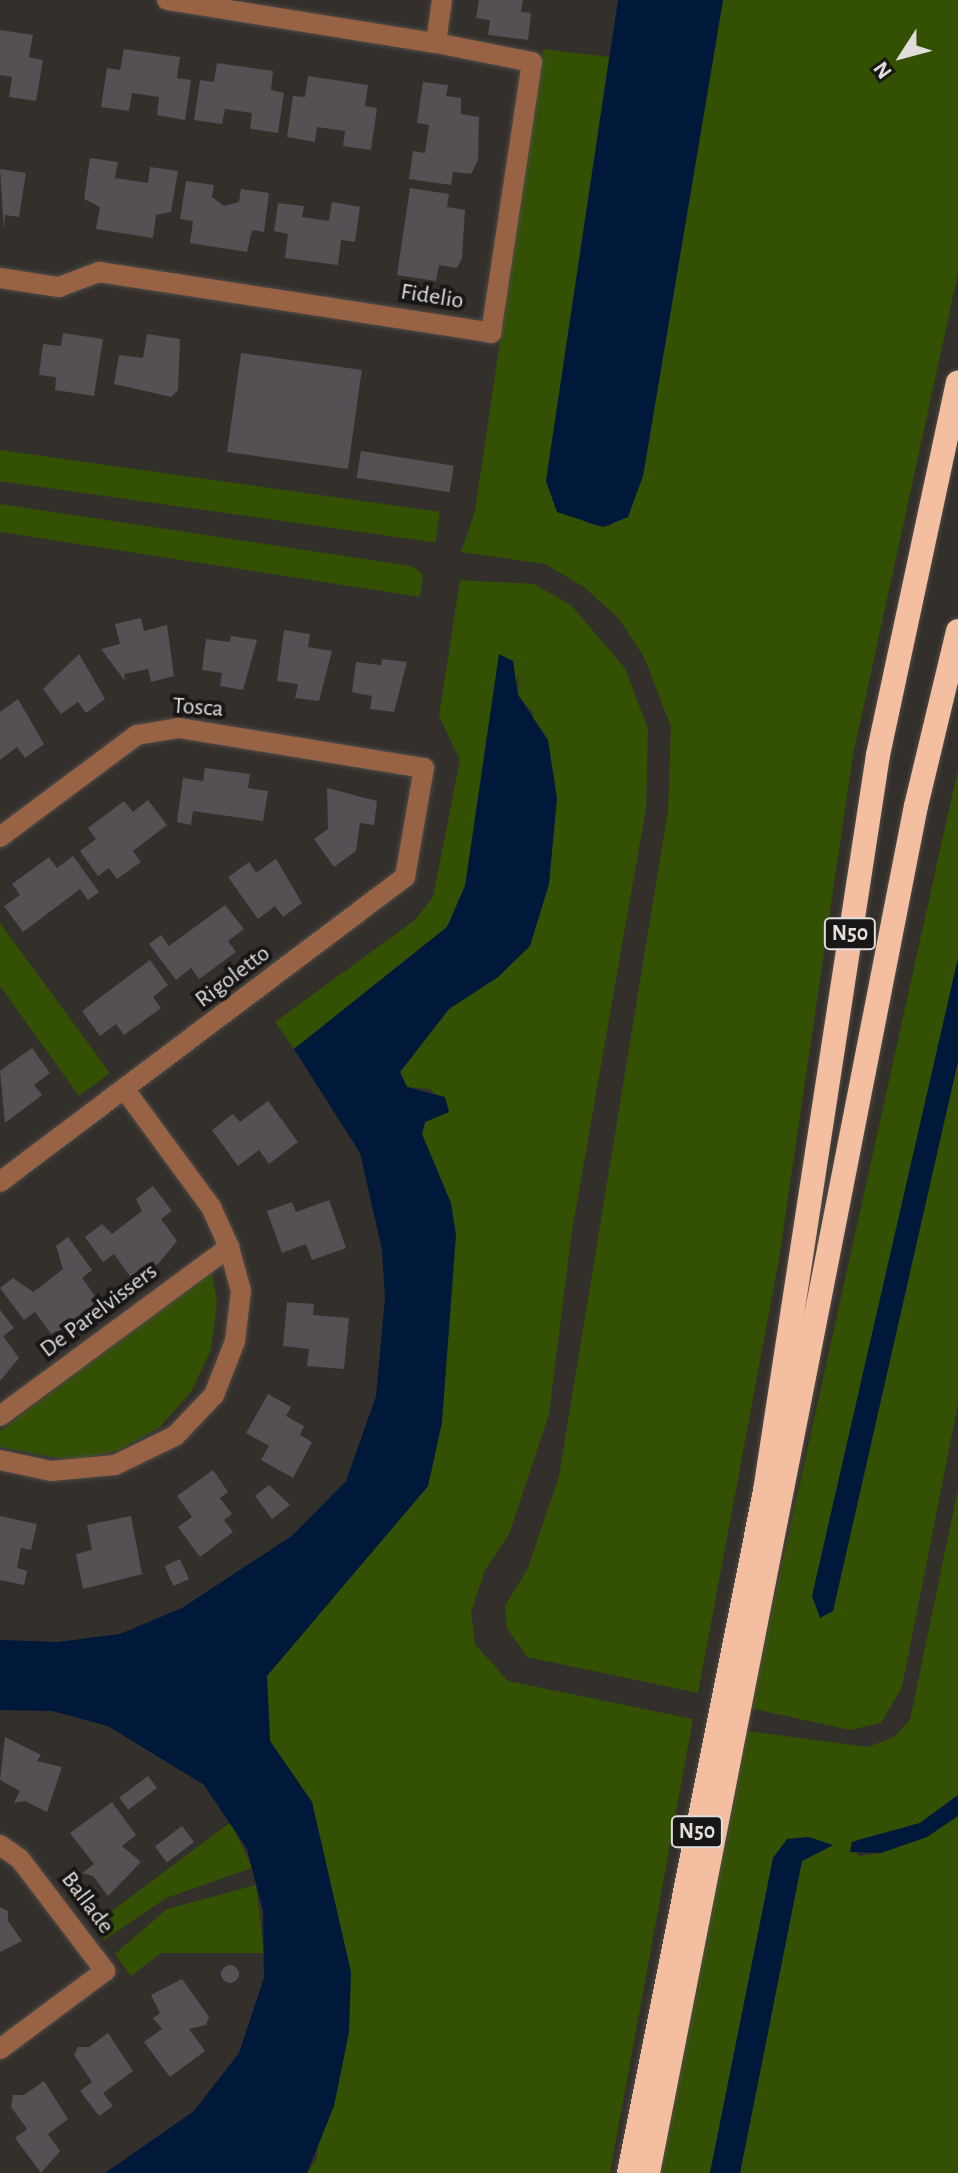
<!DOCTYPE html>
<html>
<head>
<meta charset="utf-8">
<style>
	body { margin:0 }
	#map { position:relative; width:958px; height:2173px; overflow:hidden; background:#332f2b; font-family:"Alegreya Sans",sans-serif }
	div>[style] { position:absolute }
	.green>* { inset:0; background:#335003; transform-origin:0 0 }
	.water>* { inset:0; background:#00193b }
	.building>* { inset:0; background:#555053; transform-origin:0 0 }
	.round { border-radius:50% }
	.roads { filter:drop-shadow(0 0 2px #4f4b47) drop-shadow(0 0 2px #4f4b47) }
	.minor>* { height:20px; margin:-10px; padding:0 10px; transform-origin:10px; border-radius:10px; background:#986244 }
	.highway>* { height:24px; margin:-12px; padding:0 12px; transform-origin:12px; border-radius:12px; background:#f4bea1 }
	span { translate:-50% -50%; white-space:nowrap; text-align:center; line-height:1.15; -webkit-text-stroke:8px #191716; paint-order:stroke }
	.shield-label span { padding:2px 6px; background:#191716; border:2px solid; border-radius:6px; -webkit-text-stroke-width:0 }
	.shield-label { font-size:22px; color:#e0dddb; font-weight:700 }
	.street-label { font-size:24px; color:#e0dddb }
	.north { position:absolute; left:862px; top:16px; width:80px; height:80px; -webkit-text-stroke:6px #191716; paint-order:stroke; rotate:234deg; font-size:22px; font-weight:700; line-height:32px; text-align:center; color:#e0dddb }
	.north::after { content:''; display:block; margin:auto; width:28px; height:36px; background:#e0dddb; clip-path:polygon(50% 0,100% 100%,50% 72%,0 100%) }
</style>
</head>
<body>
<div id="map">
	<div class="green">
		<i style="clip-path:polygon(723px 0,958px 0,958px 274px,853px 755px,779px 1259px,698px 1693px,527px 1657px,507px 1628px,505px 1606px,528px 1568px,559px 1476px,668px 810px,671px 727px,644px 657px,619px 619px,584px 587px,545px 564px,461px 552px,475px 511px,543px 49px,609px 57px,546px 481px,587px 523px,603px 527px,612px 525px,643px 476px)"></i>
		<i style="left:0;top:450px;width:444px;height:31px;rotate:8deg"></i>
		<i style="clip-path:polygon(0 504px,411px 566px,423px 574px,420px 597px,0 532px)"></i>
		<i style="clip-path:polygon(460px 580px,534px 584px,571px 605px,625px 668px,648px 729px,646px 808px,572px 1231px,549px 1414px,509px 1534px,485px 1570px,471px 1612px,475px 1644px,508px 1681px,693px 1719px,610px 2173px,307px 2173px,317px 2158px,339px 1924px,312px 1802px,270px 1741px,267px 1675px,428px 1486px,442px 1422px,422px 1134px,425px 1122px,449px 1111px,430px 1089px,407px 1087px,400px 1072px,449px 1009px,498px 977px,533px 713px,518px 695px,519px 673px,465px 886px,447px 927px,294px 1049px,275px 1022px,415px 920px,433px 897px,460px 760px,439px 716px)"></i>
		<i style="clip-path:polygon(958px 769px,958px 958px,833px 1611px,958px 1061px,958px 1404px,902px 1687px,881px 1723px,850px 1730px,750px 1708px)"></i>
		<i style="clip-path:polygon(0 923px,110px 1073px,79px 1096px,0 986px)"></i>
		<i style="clip-path:polygon(212px 1272px,217px 1303px,211px 1350px,191px 1392px,160px 1427px,119px 1450px,74px 1461px,0 1447px,0 1431px)"></i>
		<i style="clip-path:polygon(958px 1489px,958px 1795px,920px 1823px,856px 1840px,858px 1856px,881px 1853px,958px 1816px,958px 2173px,740px 2173px,802px 1861px,833px 1845px,773px 1858px,710px 2173px,660px 2173px,746px 1731px,868px 1747px,894px 1737px,910px 1720px)"></i>
		<i style="clip-path:polygon(231px 1822px,252px 1868px,166px 1898px,104px 1940px,93px 1925px)"></i>
		<i style="clip-path:polygon(256px 1885px,264px 1953px,161px 1953px,131px 1976px,115px 1954px,167px 1909px)"></i>
	</div>
	<div class="water">
		<i style="clip-path:polygon(618px 0,723px 0,643px 476px,628px 517px,603px 527px,557px 512px,546px 481px)"></i>
		<i style="clip-path:polygon(499px 654px,513px 661px,518px 695px,548px 740px,557px 798px,549px 884px,530px 946px,498px 977px,449px 1009px,400px 1072px,407px 1087px,445px 1097px,449px 1112px,425px 1122px,422px 1134px,451px 1203px,456px 1235px,442px 1422px,428px 1486px,267px 1676px,270px 1741px,312px 1802px,351px 1972px,349px 2032px,334px 2106px,307px 2173px,105px 2173px,194px 2111px,239px 2053px,264px 1978px,263px 1911px,247px 1849px,204px 1785px,108px 1726px,52px 1711px,0 1710px,0 1640px,58px 1642px,120px 1634px,182px 1608px,293px 1535px,346px 1481px,376px 1396px,385px 1298px,382px 1250px,360px 1153px,294px 1049px,447px 927px,465px 886px)"></i>
		<i style="clip-path:polygon(958px 958px,958px 1061px,833px 1611px,820px 1618px,812px 1596px)"></i>
		<i style="clip-path:polygon(958px 1795px,958px 1816px,927px 1837px,881px 1853px,850px 1852px,852px 1842px,920px 1823px)"></i>
		<i style="clip-path:polygon(809px 1837px,833px 1845px,802px 1861px,740px 2173px,710px 2173px,773px 1858px,787px 1839px)"></i>
	</div>
	<div class="building">
		<i style="clip-path:polygon(479px 0,523px 0,521px 12px,531px 13px,528px 40px,488px 35px,490px 20px,476px 18px)"></i>
		<i style="clip-path:polygon(0 30px,33px 35px,29px 57px,43px 60px,36px 101px,9px 97px,12px 77px,0 75px)"></i>
		<i style="clip-path:polygon(124px 49px,180px 57px,177px 78px,191px 80px,185px 120px,157px 115px,159px 97px,132px 93px,129px 111px,101px 107px,107px 68px,120px 70px)"></i>
		<i style="clip-path:polygon(217px 63px,273px 71px,271px 90px,284px 93px,278px 133px,250px 129px,252px 113px,225px 109px,222px 124px,194px 120px,200px 80px,214px 82px)"></i>
		<i style="clip-path:polygon(308px 76px,368px 85px,365px 106px,377px 108px,371px 150px,343px 146px,345px 131px,317px 127px,315px 142px,287px 137px,293px 96px,305px 97px)"></i>
		<i style="clip-path:polygon(423px 82px,448px 85px,446px 96px,461px 98px,461px 114px,479px 117px,478px 160px,471px 174px,453px 172px,451px 185px,409px 179px,413px 151px,425px 153px,429px 125px,417px 123px)"></i>
		<i style="clip-path:polygon(90px 158px,118px 162px,115px 178px,148px 183px,150px 167px,178px 171px,171px 212px,156px 215px,153px 238px,96px 229px,100px 207px,84px 199px)"></i>
		<i style="clip-path:polygon(0 169px,26px 173px,19px 217px,5px 215px,4px 231px)"></i>
		<i style="clip-path:polygon(186px 181px,214px 185px,212px 197px,224px 206px,239px 202px,241px 189px,269px 193px,264px 232px,252px 230px,247px 252px,190px 243px,193px 221px,180px 219px)"></i>
		<i style="clip-path:polygon(410px 188px,449px 194px,447px 207px,465px 210px,462px 258px,457px 268px,439px 265px,436px 281px,397px 275px)"></i>
		<i style="clip-path:polygon(332px 202px,360px 207px,355px 242px,341px 240px,338px 265px,285px 258px,288px 234px,274px 231px,278px 203px,304px 206px,302px 217px,329px 221px)"></i>
		<i style="clip-path:polygon(63px 333px,103px 339px,94px 396px,55px 390px,56px 377px,39px 375px,43px 344px,61px 346px)"></i>
		<i style="clip-path:polygon(147px 334px,180px 339px,178px 390px,171px 397px,114px 384px,119px 355px,143px 358px)"></i>
		<i style="left:241px;top:353px;width:122px;height:100px;rotate:8deg"></i>
		<i style="left:361px;top:451px;width:94px;height:27px;rotate:9deg"></i>
		<i style="clip-path:polygon(141px 618px,144px 631px,167px 625px,174px 676px,151px 682px,148px 669px,124px 674px,125px 681px,101px 649px,120px 644px,115px 624px)"></i>
		<i style="clip-path:polygon(284px 630px,310px 634px,308px 647px,332px 651px,319px 701px,295px 698px,298px 684px,277px 681px)"></i>
		<i style="clip-path:polygon(231px 636px,257px 640px,243px 690px,220px 686px,222px 673px,202px 670px,206px 639px,230px 642px)"></i>
		<i style="clip-path:polygon(79px 654px,105px 699px,86px 713px,78px 702px,61px 714px,43px 689px)"></i>
		<i style="clip-path:polygon(382px 659px,407px 662px,394px 712px,370px 709px,372px 696px,352px 692px,356px 662px,381px 665px)"></i>
		<i style="clip-path:polygon(18px 699px,44px 744px,25px 758px,17px 747px,0 760px,0 712px)"></i>
		<i style="clip-path:polygon(205px 768px,250px 774px,248px 788px,268px 791px,263px 821px,193px 811px,191px 825px,177px 822px,183px 778px,203px 781px)"></i>
		<i style="clip-path:polygon(327px 788px,377px 801px,374px 825px,360px 823px,356px 851px,334px 867px,314px 839px,328px 829px)"></i>
		<i style="clip-path:polygon(148px 800px,167px 825px,133px 851px,141px 862px,117px 879px,109px 868px,98px 876px,80px 851px,96px 839px,88px 828px,124px 801px,133px 812px)"></i>
		<i style="clip-path:polygon(73px 856px,99px 892px,88px 900px,80px 889px,23px 932px,4px 906px,20px 895px,12px 884px,49px 857px,57px 868px)"></i>
		<i style="clip-path:polygon(276px 859px,302px 903px,283px 917px,275px 906px,258px 919px,228px 877px,249px 862px,256px 873px)"></i>
		<i style="clip-path:polygon(225px 905px,244px 929px,228px 941px,236px 952px,199px 979px,191px 968px,176px 980px,149px 944px,161px 935px,169px 946px)"></i>
		<i style="clip-path:polygon(150px 960px,168px 985px,153px 997px,161px 1008px,124px 1035px,116px 1024px,100px 1036px,82px 1011px)"></i>
		<i style="clip-path:polygon(32px 1048px,50px 1073px,34px 1085px,42px 1095px,5px 1123px,0 1071px)"></i>
		<i style="clip-path:polygon(268px 1101px,298px 1142px,269px 1164px,259px 1150px,238px 1166px,212px 1130px,233px 1114px,240px 1122px)"></i>
		<i style="clip-path:polygon(153px 1186px,172px 1211px,161px 1219px,177px 1241px,158px 1264px,130px 1276px,114px 1254px,103px 1262px,85px 1237px,102px 1224px,112px 1234px,142px 1211px,136px 1199px)"></i>
		<i style="clip-path:polygon(329px 1200px,346px 1248px,312px 1260px,306px 1244px,282px 1253px,267px 1211px,292px 1202px,296px 1212px)"></i>
		<i style="clip-path:polygon(68px 1237px,92px 1270px,82px 1278px,98px 1300px,79px 1322px,51px 1334px,35px 1312px,24px 1320px,0 1288px,13px 1278px,33px 1292px,48px 1281px,63px 1269px,56px 1246px)"></i>
		<i style="clip-path:polygon(287px 1302px,314px 1304px,313px 1315px,349px 1318px,344px 1369px,307px 1366px,309px 1349px,283px 1346px)"></i>
		<i style="clip-path:polygon(0 1310px,14px 1328px,3px 1336px,19px 1358px,0 1381px)"></i>
		<i style="clip-path:polygon(268px 1394px,291px 1407px,286px 1416px,304px 1426px,300px 1435px,312px 1442px,293px 1478px,261px 1460px,269px 1446px,246px 1433px)"></i>
		<i style="clip-path:polygon(213px 1470px,228px 1492px,220px 1498px,232px 1514px,224px 1520px,233px 1532px,200px 1557px,178px 1527px,192px 1517px,177px 1496px)"></i>
		<i style="clip-path:polygon(269px 1485px,290px 1505px,272px 1519px,255px 1496px)"></i>
		<i style="clip-path:polygon(0 1516px,37px 1524px,31px 1550px,21px 1548px,17px 1568px,27px 1571px,24px 1585px,0 1580px)"></i>
		<i style="clip-path:polygon(131px 1516px,142px 1574px,83px 1589px,76px 1554px,92px 1550px,87px 1525px)"></i>
		<i style="left:180px;top:1559px;width:22px;height:17px;rotate:66deg"></i>
		<i style="clip-path:polygon(5px 1737px,41px 1755px,37px 1761px,62px 1767px,47px 1812px,25px 1801px,14px 1803px,20px 1791px,0 1780px)"></i>
		<i style="left:148px;top:1776px;width:15px;height:36px;rotate:53deg"></i>
		<i style="clip-path:polygon(112px 1802px,136px 1835px,122px 1846px,141px 1862px,108px 1896px,93px 1876px,82px 1873px,94px 1864px,70px 1833px)"></i>
		<i style="left:182px;top:1826px;width:20px;height:34px;rotate:53deg"></i>
		<i style="clip-path:polygon(0 1907px,8px 1911px,8px 1921px,22px 1941px,0 1952px)"></i>
		<i class="round" style="left:221px;top:1965px;width:18px;height:18px"></i>
		<i style="clip-path:polygon(182px 1979px,209px 2017px,206px 2025px,189px 2029px,205px 2051px,170px 2077px,144px 2042px,162px 2029px,153px 2018px,160px 2013px,151px 1995px)"></i>
		<i style="clip-path:polygon(108px 2033px,133px 2071px,103px 2093px,113px 2106px,99px 2116px,80px 2091px,92px 2082px,74px 2055px,78px 2047px,89px 2047px)"></i>
		<i style="clip-path:polygon(44px 2081px,68px 2119px,48px 2134px,60px 2151px,41px 2173px,15px 2138px,27px 2129px,11px 2107px,13px 2095px,24px 2095px)"></i>
	</div>
	<div class="roads">
		<div class="minor">
			<i style="left:167px;top:0;width:272px;rotate:9.1deg"></i>
			<i style="left:436px;top:43px;width:43px;rotate:-82.1deg"></i>
			<i style="left:0;top:278px;width:60px;rotate:8.7deg"></i>
			<i style="left:59px;top:287px;width:43px;rotate:-20.6deg"></i>
			<i style="left:99px;top:272px;width:397px;rotate:8.8deg"></i>
			<i style="left:491px;top:333px;width:274px;rotate:-81.4deg"></i>
			<i style="left:532px;top:62px;width:98px;rotate:-168.8deg"></i>
			<i style="left:0;top:837px;width:171px;rotate:-36.7deg"></i>
			<i style="left:137px;top:735px;width:43px;rotate:-9.5deg"></i>
			<i style="left:179px;top:728px;width:248px;rotate:9.3deg"></i>
			<i style="left:424px;top:768px;width:111px;rotate:99.9deg"></i>
			<i style="left:405px;top:877px;width:507px;rotate:143.02deg"></i>
			<i style="left:0;top:1416px;width:285px;rotate:-36.4deg"></i>
			<i style="left:0;top:1460px;width:52px;rotate:12.2deg"></i>
			<i style="left:51px;top:1471px;width:64px;rotate:-5.4deg"></i>
			<i style="left:115px;top:1465px;width:67px;rotate:-25.8deg"></i>
			<i style="left:175px;top:1436px;width:57px;rotate:-46.4deg"></i>
			<i style="left:214px;top:1395px;width:58px;rotate:-68.7deg"></i>
			<i style="left:235px;top:1341px;width:50px;rotate:-83.2deg"></i>
			<i style="left:241px;top:1291px;width:46px;rotate:-105.3deg"></i>
			<i style="left:229px;top:1247px;width:44px;rotate:-114.2deg"></i>
			<i style="left:211px;top:1207px;width:145px;rotate:-126.3deg"></i>
			<i style="left:0;top:1845px;width:24px;rotate:35deg"></i>
			<i style="left:20px;top:1859px;width:141px;rotate:52.8deg"></i>
			<i style="left:105px;top:1971px;width:131px;rotate:143.4deg"></i>
		</div>
		<div class="highway">
			<i style="left:629px;top:2173px;width:695px;rotate:-78.72deg"></i>
			<i style="left:765px;top:1491px;width:745px;rotate:-81.27deg"></i>
			<i style="left:878px;top:755px;width:381px;rotate:-77.9deg"></i>
			<i style="left:648px;top:2173px;width:1393px;rotate:-78.91deg"></i>
			<i style="left:916px;top:806px;width:180px;rotate:-76.5deg"></i>
		</div>
	</div>
	<div class="shield-label">
		<span style="left:850px;top:934px">N50</span>
		<span style="left:697px;top:1832px">N50</span>
	</div>
	<div class="street-label">
		<span style="left:432px;top:297px;rotate:9deg">Fidelio</span>
		<span style="left:198px;top:708px;rotate:4deg">Tosca</span>
		<span style="left:233px;top:977px;rotate:-37deg">Rigoletto</span>
		<span style="left:99px;top:1311px;rotate:-37deg">De Parelvissers</span>
		<span style="left:87px;top:1903px;rotate:53deg">Ballade</span>
	</div>
	<div class="north">N</div>
</div>
</body>
</html>
